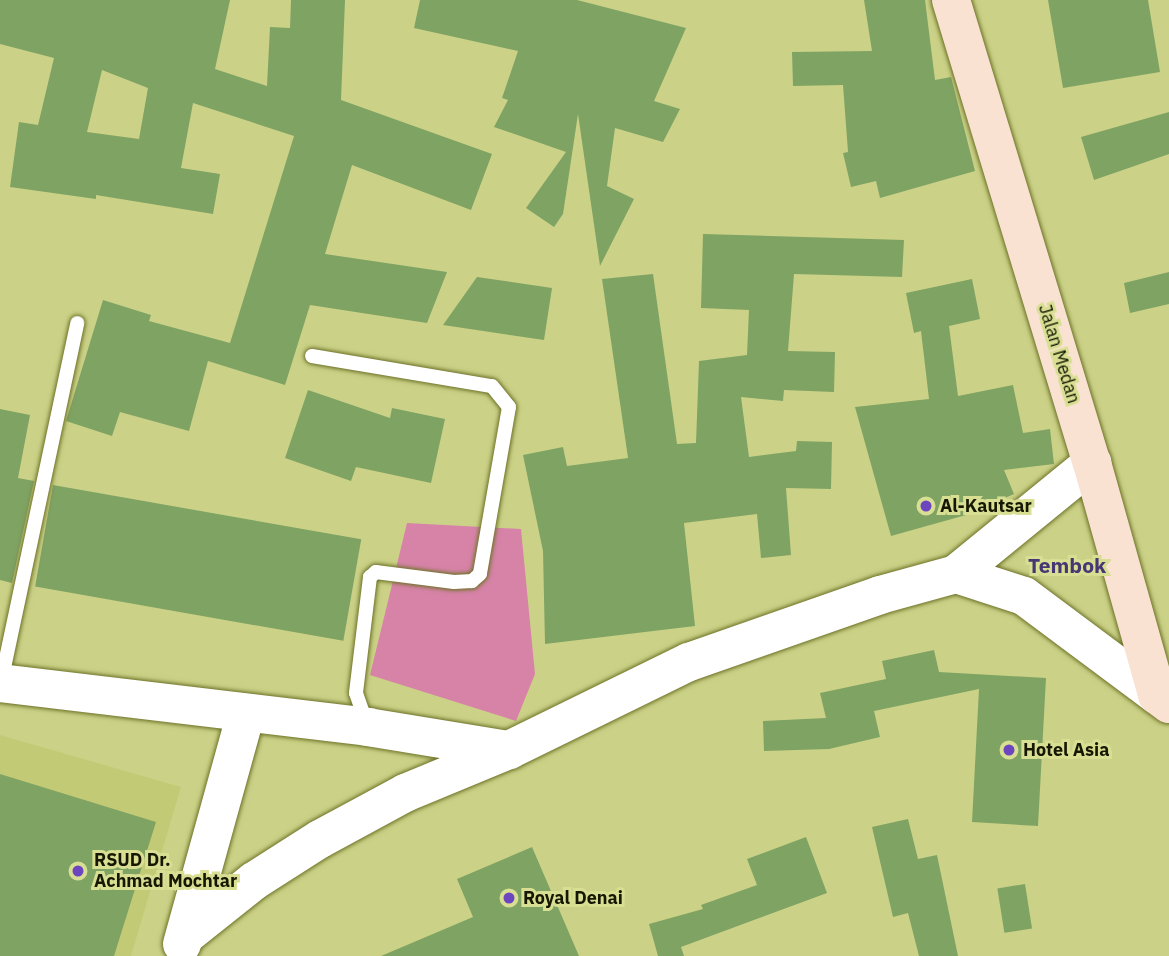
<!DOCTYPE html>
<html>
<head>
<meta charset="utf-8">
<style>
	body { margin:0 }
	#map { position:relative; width:1169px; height:956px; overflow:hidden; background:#cbd287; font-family:"IBM Plex Sans",sans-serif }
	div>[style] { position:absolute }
	.built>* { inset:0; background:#c3ca76 }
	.green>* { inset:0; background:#d783a8 }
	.building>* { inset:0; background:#7fa363; transform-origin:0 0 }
	.roads { filter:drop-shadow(0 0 2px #6d7227) drop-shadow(0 0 2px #6d7227) }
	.lane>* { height:14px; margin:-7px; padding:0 7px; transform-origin:7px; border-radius:7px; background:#fff }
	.secondary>* { height:38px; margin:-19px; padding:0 19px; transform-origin:19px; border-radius:19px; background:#fff }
	.primary>* { height:38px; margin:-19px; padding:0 19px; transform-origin:19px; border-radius:19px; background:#fae2d3 }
	.dots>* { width:19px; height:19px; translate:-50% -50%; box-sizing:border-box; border:4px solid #d8df93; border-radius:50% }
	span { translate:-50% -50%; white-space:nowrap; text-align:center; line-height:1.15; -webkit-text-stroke:6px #d8df93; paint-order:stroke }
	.street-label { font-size:18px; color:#151700 }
	.poi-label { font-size:18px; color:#151700; font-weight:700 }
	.left { translate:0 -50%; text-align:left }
	.quarter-label { font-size:21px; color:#463774; font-weight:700 }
</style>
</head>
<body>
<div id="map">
	<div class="built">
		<i style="clip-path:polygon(0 735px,181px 787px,131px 956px,0 956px)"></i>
	</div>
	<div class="green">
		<i style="clip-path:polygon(407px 523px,521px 529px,535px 674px,516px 721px,370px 675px)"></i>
	</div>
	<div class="building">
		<i style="clip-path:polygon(evenodd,0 0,230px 0,215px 69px,267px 86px,270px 27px,290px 28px,291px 0,345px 0,341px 100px,492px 154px,471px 210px,352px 165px,325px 254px,447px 272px,427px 323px,310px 305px,285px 385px,208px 361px,189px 431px,120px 412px,112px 436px,66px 421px,103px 300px,151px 315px,149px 321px,230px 343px,294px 136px,193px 103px,181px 168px,220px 174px,213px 214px,96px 195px,96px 199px,10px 187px,19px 122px,38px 125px,54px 58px,0 44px,0 0,102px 70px,148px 88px,139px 139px,87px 132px,102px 70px)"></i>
		<i style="clip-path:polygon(420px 0,577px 0,686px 28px,654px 101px,680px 109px,663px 142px,615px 128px,607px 186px,634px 199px,600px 266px,578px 114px,563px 214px,554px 227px,526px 208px,566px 152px,494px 127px,508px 100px,502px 98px,518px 51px,414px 28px)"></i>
		<i style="clip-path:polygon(864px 0,925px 0,935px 80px,951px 77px,975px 171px,880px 198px,876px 181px,851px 187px,843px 153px,848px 152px,843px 85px,793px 86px,792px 52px,872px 51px)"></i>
		<i style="clip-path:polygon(1048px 0,1148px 0,1160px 72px,1063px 88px)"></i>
		<i style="clip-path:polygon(1169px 112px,1169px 154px,1094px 180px,1081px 137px)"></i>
		<i style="clip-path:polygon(703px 234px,904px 240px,902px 277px,794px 274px,788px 351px,835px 352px,834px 392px,784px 390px,783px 401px,741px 397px,749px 457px,796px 451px,797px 441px,832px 442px,831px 489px,786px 488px,791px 555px,761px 558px,757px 514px,684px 523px,695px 626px,545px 644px,543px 551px,523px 455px,563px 447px,567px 466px,628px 458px,602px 279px,653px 274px,677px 444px,696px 443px,699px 361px,747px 355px,749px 310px,701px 308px)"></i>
		<i style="clip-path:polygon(1169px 272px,1169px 304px,1130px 313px,1124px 283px)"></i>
		<i style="clip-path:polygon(477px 277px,552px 288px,544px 340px,443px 325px)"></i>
		<i style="clip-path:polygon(972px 279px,980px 319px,949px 326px,958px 396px,1013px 385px,1023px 433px,1050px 429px,1054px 464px,1004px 470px,1014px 494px,966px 515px,891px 536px,855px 407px,929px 399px,921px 331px,914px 333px,906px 293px)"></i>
		<i style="clip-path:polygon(308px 390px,390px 418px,392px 408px,445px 419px,431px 483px,356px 467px,351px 481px,285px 458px)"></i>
		<i style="clip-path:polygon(0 409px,30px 415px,18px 478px,34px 481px,12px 583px,0 580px)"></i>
		<i style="left:53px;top:485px;width:313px;height:103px;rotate:10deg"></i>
		<i style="clip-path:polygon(934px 650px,939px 672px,1046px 678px,1038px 826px,972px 822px,979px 689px,874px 711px,880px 737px,829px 749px,764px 751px,763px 721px,826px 718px,820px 693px,886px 679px,882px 661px)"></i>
		<i style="clip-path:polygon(0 774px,156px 822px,114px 956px,0 956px)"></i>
		<i style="clip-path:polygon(908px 819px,918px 859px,937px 855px,958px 956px,919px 956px,908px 913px,893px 917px,872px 827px)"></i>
		<i style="clip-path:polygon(806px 837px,827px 893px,681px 947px,684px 956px,658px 956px,649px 924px,703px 909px,701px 905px,757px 885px,747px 859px)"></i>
		<i style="clip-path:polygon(532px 847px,579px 956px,381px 956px,473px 917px,457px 879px)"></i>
		<i style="left:1025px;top:884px;width:45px;height:28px;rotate:81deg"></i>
	</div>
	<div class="roads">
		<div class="lane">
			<i style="left:312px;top:356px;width:182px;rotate:9.5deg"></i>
			<i style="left:492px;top:386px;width:27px;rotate:51deg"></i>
			<i style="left:509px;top:407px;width:169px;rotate:99.9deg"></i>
			<i style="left:480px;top:574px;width:11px;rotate:139deg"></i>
			<i style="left:472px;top:581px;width:18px;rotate:177deg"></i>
			<i style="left:454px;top:582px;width:79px;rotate:-172.7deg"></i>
			<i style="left:376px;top:572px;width:8px;rotate:140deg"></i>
			<i style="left:370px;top:577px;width:117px;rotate:96.9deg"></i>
			<i style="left:356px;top:693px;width:31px;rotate:71deg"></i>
			<i style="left:1px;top:682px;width:367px;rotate:-78deg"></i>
		</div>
		<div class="secondary">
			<i style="left:956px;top:574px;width:71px;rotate:17.9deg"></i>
			<i style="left:1024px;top:596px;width:166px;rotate:36.7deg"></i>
			<i style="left:0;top:683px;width:371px;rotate:6.8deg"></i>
			<i style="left:368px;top:727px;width:143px;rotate:9.3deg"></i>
			<i style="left:185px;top:936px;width:88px;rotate:-38.6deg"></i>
			<i style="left:254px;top:881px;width:78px;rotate:-32.5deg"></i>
			<i style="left:320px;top:839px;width:97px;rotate:-28.4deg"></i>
			<i style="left:405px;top:793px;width:113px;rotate:-22.5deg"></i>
			<i style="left:509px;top:750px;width:200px;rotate:-26.1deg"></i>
			<i style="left:689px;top:662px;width:202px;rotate:-19.3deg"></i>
			<i style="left:880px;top:595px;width:79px;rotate:-15.4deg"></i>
			<i style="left:956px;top:574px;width:176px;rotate:-39.2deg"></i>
			<i style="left:182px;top:944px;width:240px;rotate:-74.5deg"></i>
		</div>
		<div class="primary">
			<i style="left:951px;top:0;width:484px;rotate:73.1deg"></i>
			<i style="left:1092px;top:463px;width:241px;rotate:74.3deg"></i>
			<i style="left:1157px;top:695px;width:15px;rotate:37deg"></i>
		</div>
	</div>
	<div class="dots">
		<i style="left:926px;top:506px;background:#6b46bf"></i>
		<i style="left:1009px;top:750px;background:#6b46bf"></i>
		<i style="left:78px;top:871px;background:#6b46bf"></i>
		<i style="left:509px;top:898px;background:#6b46bf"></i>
	</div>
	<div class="street-label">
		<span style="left:1059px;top:354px;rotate:73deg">Jalan Medan</span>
	</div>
	<div class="poi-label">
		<span class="left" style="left:940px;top:506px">Al-Kautsar</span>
		<span class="left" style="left:1023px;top:750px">Hotel Asia</span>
		<span class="left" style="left:94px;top:871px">RSUD Dr.<br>Achmad Mochtar</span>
		<span class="left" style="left:523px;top:898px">Royal Denai</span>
	</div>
	<div class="quarter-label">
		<span style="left:1067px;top:565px">Tembok</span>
	</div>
</div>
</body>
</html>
